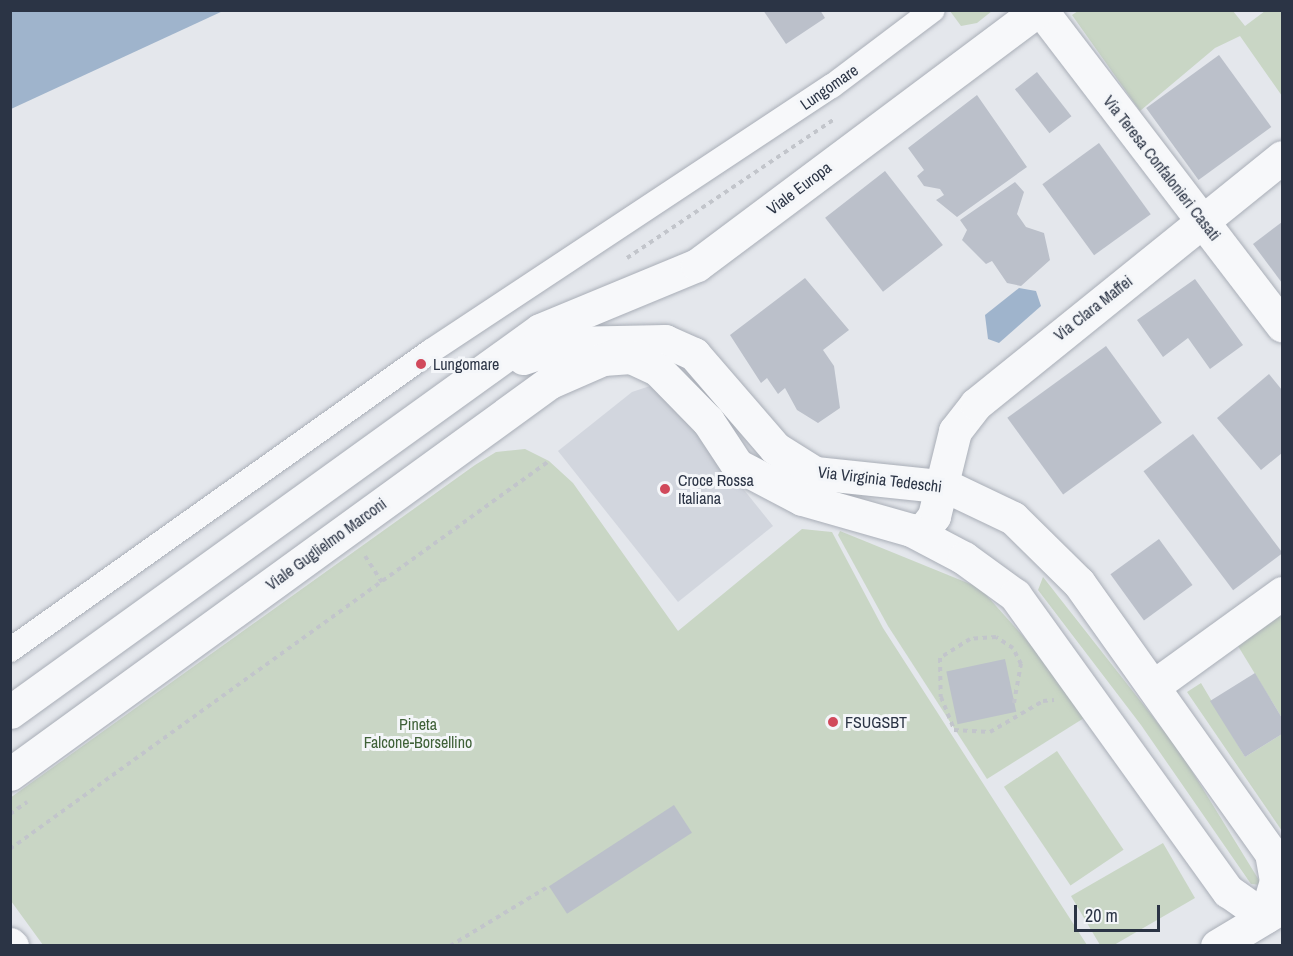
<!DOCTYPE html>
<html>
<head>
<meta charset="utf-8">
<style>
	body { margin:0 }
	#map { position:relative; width:1293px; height:956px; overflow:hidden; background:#e4e7ec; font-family:"Archivo Narrow",sans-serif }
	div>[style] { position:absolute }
	.built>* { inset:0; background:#d2d6de }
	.green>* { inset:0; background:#c9d6c5; transform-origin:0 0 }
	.water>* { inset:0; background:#9fb4cc }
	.building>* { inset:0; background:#bbc0ca; transform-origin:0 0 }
	.path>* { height:4px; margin-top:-2px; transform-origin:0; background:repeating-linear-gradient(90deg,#c2c5cb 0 4.5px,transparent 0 9px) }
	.roads { filter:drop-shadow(0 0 2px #a9aeb7) drop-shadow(0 0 2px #a9aeb7) }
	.pedestrian>* { height:24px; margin:-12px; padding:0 12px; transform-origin:12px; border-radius:12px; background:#f7f8fa }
	.minor>* { height:33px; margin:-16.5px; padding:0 16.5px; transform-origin:16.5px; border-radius:16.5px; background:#f7f8fa }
	.tertiary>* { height:33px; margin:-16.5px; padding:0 16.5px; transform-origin:16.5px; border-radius:16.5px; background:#f7f8fa }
	.dots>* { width:16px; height:16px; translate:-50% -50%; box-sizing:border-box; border:3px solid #f4f6f9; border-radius:50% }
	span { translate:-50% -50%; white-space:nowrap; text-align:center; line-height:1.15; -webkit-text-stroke:6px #f4f6f9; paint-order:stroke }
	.street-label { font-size:16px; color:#2b3445 }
	.poi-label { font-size:16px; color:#2b3445 }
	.left { translate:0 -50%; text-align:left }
	.park-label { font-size:16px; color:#3f6138 }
	.frame { position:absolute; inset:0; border:12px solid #2b3445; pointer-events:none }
	.scale { position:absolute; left:1074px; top:905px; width:86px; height:27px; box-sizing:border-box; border:3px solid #2b3445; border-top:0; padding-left:8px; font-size:18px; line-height:21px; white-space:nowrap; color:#2b3445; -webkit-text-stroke:4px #f4f6f9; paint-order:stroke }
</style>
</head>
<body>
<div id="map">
	<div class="built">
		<i style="clip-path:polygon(650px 386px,663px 389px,773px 526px,678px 602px,558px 451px,632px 392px)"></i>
	</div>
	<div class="green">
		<i style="clip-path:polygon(950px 11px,950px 10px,992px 11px,977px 23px,961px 26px)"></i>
		<i style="clip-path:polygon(1078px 11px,1233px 11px,1245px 26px,1265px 11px,1282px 11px,1282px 96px,1240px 36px,1215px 48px,1140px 111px,1072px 15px)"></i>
		<i style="clip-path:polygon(525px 449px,549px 461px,573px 483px,678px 631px,802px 529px,832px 532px,883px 628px,1087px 945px,43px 945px,11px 901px,10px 798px,475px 465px,496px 452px)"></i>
		<i style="clip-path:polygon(840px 531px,980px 588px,1092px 713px,987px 779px,888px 626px,838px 535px)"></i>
		<i style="clip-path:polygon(1043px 577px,1179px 750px,1262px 885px,1251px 884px,1141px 725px,1038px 590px)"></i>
		<i style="clip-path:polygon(1280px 616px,1282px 620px,1282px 718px,1238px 646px)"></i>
		<i style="clip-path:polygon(1201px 683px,1245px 757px,1282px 734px,1282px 831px,1187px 692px)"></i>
		<i style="left:1057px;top:751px;width:119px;height:64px;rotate:56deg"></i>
		<i style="clip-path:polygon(1163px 843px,1195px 898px,1114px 945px,1100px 945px,1071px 896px)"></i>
	</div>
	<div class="water">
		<i style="clip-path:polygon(11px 10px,223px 10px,223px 11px,11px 109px)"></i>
		<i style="clip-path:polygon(1019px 288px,1036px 291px,1041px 306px,999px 343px,988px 339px,985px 315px)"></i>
	</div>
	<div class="building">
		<i style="clip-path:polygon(763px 10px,820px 10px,825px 18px,786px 44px)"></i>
		<i style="left:1219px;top:55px;width:89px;height:90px;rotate:54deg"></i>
		<i style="left:1037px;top:72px;width:56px;height:28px;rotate:52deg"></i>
		<i style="clip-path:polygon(977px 95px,1027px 167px,957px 217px,936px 200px,944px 195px,940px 189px,924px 186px,917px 176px,924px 170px,908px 148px)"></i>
		<i style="left:1099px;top:143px;width:88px;height:70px;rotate:54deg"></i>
		<i style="left:885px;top:171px;width:94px;height:76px;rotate:52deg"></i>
		<i style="clip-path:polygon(1015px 182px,1024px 192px,1017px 214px,1026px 227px,1044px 233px,1050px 260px,1021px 286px,1007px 283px,992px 261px,986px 264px,962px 240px,967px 230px,960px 220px)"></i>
		<i style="clip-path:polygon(1282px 222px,1282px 283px,1253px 244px)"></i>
		<i style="clip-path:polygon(805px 278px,849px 330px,823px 350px,834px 366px,840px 408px,818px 423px,797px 410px,785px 388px,778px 394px,767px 378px,761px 383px,730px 335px)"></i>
		<i style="clip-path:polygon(1195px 279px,1243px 345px,1210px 369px,1188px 338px,1163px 357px,1137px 320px)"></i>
		<i style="left:1106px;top:346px;width:95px;height:122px;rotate:54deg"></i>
		<i style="clip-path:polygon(1269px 374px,1282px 390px,1282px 453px,1261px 470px,1217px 418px)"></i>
		<i style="left:1193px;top:434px;width:149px;height:62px;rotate:53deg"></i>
		<i style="left:1159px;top:539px;width:57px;height:60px;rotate:54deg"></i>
		<i style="left:1005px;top:659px;width:54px;height:60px;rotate:78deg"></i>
		<i style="clip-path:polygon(1255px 673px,1282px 718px,1282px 734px,1245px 757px,1210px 701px)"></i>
		<i style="left:674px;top:805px;width:33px;height:149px;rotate:57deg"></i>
	</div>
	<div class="path">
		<i style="left:627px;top:258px;width:250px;rotate:-33.8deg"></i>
		<i style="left:365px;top:556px;width:31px;rotate:57deg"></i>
		<i style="left:1014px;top:703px;width:40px;rotate:-80deg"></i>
		<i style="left:1021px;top:664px;width:18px;rotate:-117deg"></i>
		<i style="left:1013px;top:648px;width:20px;rotate:-147deg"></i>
		<i style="left:996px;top:637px;width:26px;rotate:176deg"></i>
		<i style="left:970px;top:639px;width:36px;rotate:148deg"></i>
		<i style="left:940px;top:658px;width:39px;rotate:89deg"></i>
		<i style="left:941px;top:697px;width:35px;rotate:68deg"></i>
		<i style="left:954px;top:730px;width:36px;rotate:3deg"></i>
		<i style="left:990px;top:732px;width:61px;rotate:-30.3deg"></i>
		<i style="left:1043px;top:701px;width:11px;rotate:-5deg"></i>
		<i style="left:10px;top:814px;width:21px;rotate:-35deg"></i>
		<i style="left:10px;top:849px;width:664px;rotate:-35.75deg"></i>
		<i style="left:450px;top:946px;width:116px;rotate:-31.2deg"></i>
	</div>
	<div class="roads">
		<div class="pedestrian">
			<i style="left:10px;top:650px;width:516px;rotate:-35.38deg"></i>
			<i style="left:431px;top:351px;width:481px;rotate:-33.5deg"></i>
			<i style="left:832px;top:86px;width:126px;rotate:-37deg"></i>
		</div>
		<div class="minor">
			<i style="left:1041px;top:10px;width:397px;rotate:52.6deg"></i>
			<i style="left:1155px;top:685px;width:157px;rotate:-35.9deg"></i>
		</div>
		<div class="tertiary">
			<i style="left:523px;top:358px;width:47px;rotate:-18.4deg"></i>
			<i style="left:568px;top:343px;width:97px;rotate:-1.2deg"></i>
			<i style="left:665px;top:341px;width:32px;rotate:24deg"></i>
			<i style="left:694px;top:354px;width:124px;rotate:49.2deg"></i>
			<i style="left:775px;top:448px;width:47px;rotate:32deg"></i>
			<i style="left:815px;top:473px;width:134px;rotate:6deg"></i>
			<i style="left:948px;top:487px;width:72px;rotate:25.5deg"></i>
			<i style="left:1013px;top:518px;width:93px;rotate:44.6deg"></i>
			<i style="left:1079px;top:583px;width:331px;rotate:54.6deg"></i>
			<i style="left:1271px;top:853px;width:13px;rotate:32deg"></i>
			<i style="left:920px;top:534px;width:23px;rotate:-52deg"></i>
			<i style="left:934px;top:516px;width:88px;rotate:-76.1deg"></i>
			<i style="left:955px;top:431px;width:34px;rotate:-52deg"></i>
			<i style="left:976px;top:404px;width:393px;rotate:-38.9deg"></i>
			<i style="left:10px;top:712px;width:653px;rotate:-35.78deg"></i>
			<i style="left:540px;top:330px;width:170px;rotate:-22.5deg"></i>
			<i style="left:697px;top:265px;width:426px;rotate:-36.8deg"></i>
			<i style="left:10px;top:774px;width:667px;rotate:-35.98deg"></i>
			<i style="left:550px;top:382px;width:58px;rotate:-23.5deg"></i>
			<i style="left:603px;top:359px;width:28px;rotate:-4deg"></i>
			<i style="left:631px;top:357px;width:29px;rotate:25deg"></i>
			<i style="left:657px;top:369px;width:73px;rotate:45.6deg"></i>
			<i style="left:708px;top:421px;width:53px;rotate:56.6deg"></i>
			<i style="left:737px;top:465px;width:73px;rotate:27.6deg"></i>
			<i style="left:802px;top:499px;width:113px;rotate:15.9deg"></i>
			<i style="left:911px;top:530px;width:60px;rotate:27.8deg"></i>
			<i style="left:964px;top:558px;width:63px;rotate:36deg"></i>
			<i style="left:1015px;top:595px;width:365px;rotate:54.3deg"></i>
			<i style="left:1228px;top:891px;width:45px;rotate:35.1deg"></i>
			<i style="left:1265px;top:917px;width:38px;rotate:-73deg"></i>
			<i style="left:1276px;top:881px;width:28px;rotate:-100deg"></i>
			<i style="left:10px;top:944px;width:3px;rotate:45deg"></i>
			<i style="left:1217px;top:946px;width:76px;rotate:-31deg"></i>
		</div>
	</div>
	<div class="dots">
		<i style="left:421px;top:364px;background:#d1495b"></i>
		<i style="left:665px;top:489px;background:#d1495b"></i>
		<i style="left:833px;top:722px;background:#d1495b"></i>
	</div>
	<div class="street-label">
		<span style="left:829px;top:87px;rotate:-35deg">Lungomare</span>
		<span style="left:1162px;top:168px;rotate:52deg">Via Teresa Confalonieri Casati</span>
		<span style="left:799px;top:188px;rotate:-37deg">Viale Europa</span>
		<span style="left:1093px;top:308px;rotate:-38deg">Via Clara Maffei</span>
		<span style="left:880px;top:479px;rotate:7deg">Via Virginia Tedeschi</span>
		<span style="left:326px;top:544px;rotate:-36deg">Viale Guglielmo Marconi</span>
	</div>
	<div class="poi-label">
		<span class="left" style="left:433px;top:364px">Lungomare</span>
		<span class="left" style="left:678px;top:489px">Croce Rossa<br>Italiana</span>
		<span class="left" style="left:845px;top:722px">FSUGSBT</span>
	</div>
	<div class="park-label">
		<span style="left:418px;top:733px">Pineta<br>Falcone-Borsellino</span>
	</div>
	<div class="frame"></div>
	<div class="scale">20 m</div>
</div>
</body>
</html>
